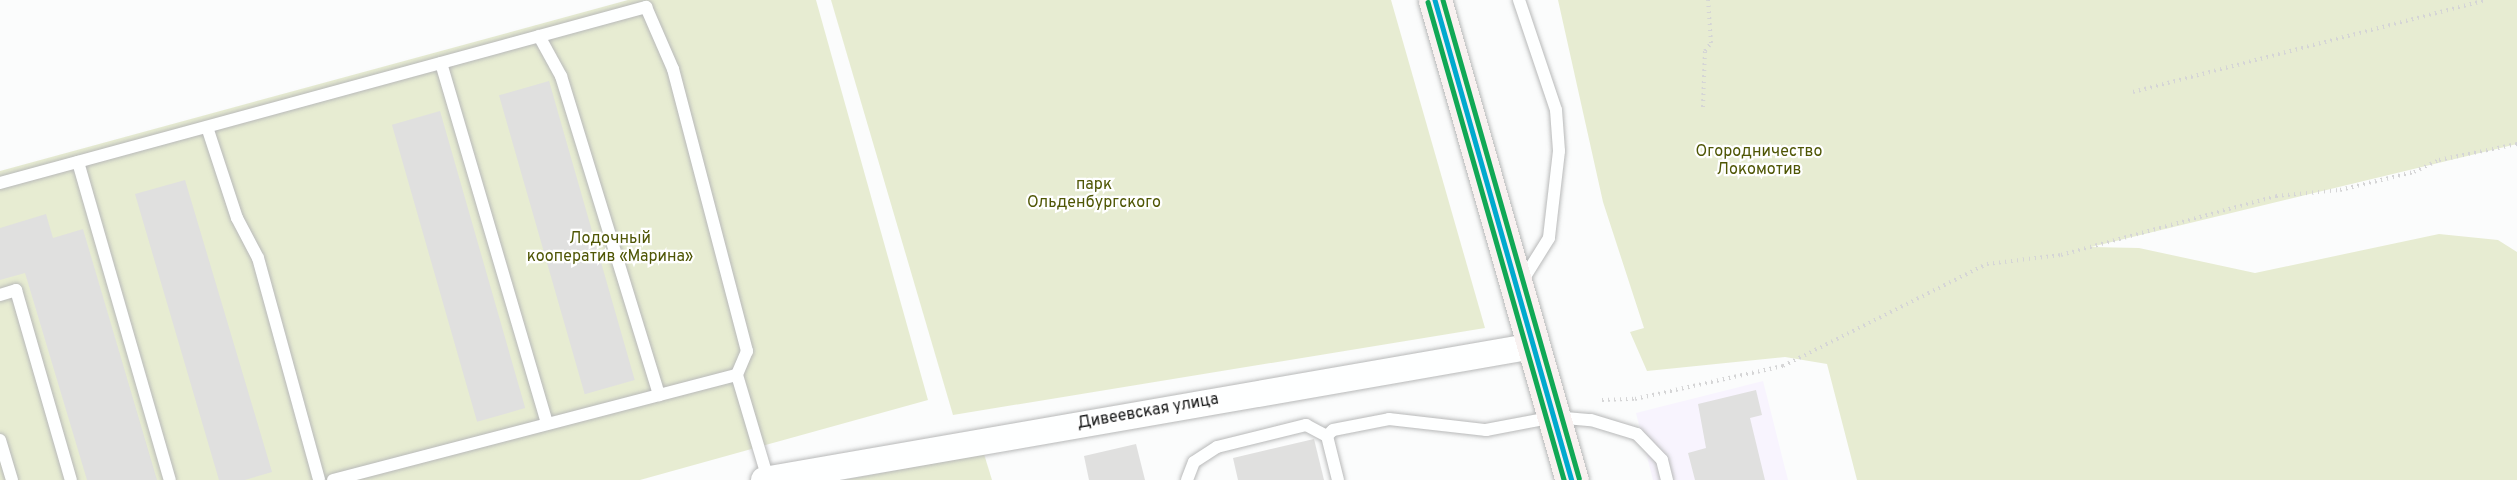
<!DOCTYPE html>
<html>
<head>
<meta charset="utf-8">
<style>
	body { margin:0 }
	#map { position:relative; width:2517px; height:480px; overflow:hidden; background:#fbfcfc; font-family:Overpass,sans-serif }
	div>[style] { position:absolute }
	.commercial>* { inset:0; background:#f8f4fe }
	.green>* { inset:0; background:#e7ecd2 }
	.building>* { inset:0; background:#e0e0df; transform-origin:0 0 }
	.path>* { height:4px; margin-top:-2px; transform-origin:0; background:repeating-linear-gradient(90deg,#d5d5d6 0 1.5px,transparent 0 6px) }
	.roads { filter:drop-shadow(0 0 2px #b8b9b9) drop-shadow(0 0 2px #b8b9b9) }
	.lane>* { height:12px; margin:-6px; padding:0 6px; transform-origin:6px; border-radius:6px; background:#feffff }
	.street>* { height:26px; margin:-13px; padding:0 13px; transform-origin:13px; border-radius:13px; background:#feffff }
	.primary>* { height:33px; margin:-16.5px; padding:0 16.5px; transform-origin:16.5px; border-radius:16.5px; background:#f8f1f0 }
	.bus-1>* { height:4.5px; margin:-2.25px; padding:0 2.25px; transform-origin:2.25px; border-radius:2.25px; background:#00a9ce }
	.bus-2>* { height:4.5px; margin:-2.25px; padding:0 2.25px; transform-origin:2.25px; border-radius:2.25px; background:#10a855 }
	.bus-3>* { height:4.5px; margin:-2.25px; padding:0 2.25px; transform-origin:2.25px; border-radius:2.25px; background:#10a855 }
	span { translate:-50% -50%; white-space:nowrap; text-align:center; line-height:1.15; -webkit-text-stroke:4.5px #fff; paint-order:stroke }
	.park-label { font-size:16px; color:#4f5605 }
	.street-label { font-size:16px; color:#141515 }
</style>
</head>
<body>
<div id="map">
	<div class="commercial">
		<i style="clip-path:polygon(1763px 381px,1788px 480px,1653px 480px,1636px 413px)"></i>
	</div>
	<div class="green">
		<i style="clip-path:polygon(628px 0,816px 0,928px 400px,640px 480px,0 480px,0 171px)"></i>
		<i style="clip-path:polygon(831px 0,1391px 0,1485px 328px,953px 415px)"></i>
		<i style="clip-path:polygon(1558px 0,2517px 0,2517px 144px,2091px 247px,2139px 248px,2255px 273px,2439px 234px,2498px 240px,2517px 252px,2517px 480px,1857px 480px,1827px 364px,1785px 357px,1647px 371px,1630px 332px,1644px 328px,1603px 202px)"></i>
		<i style="clip-path:polygon(984px 454px,992px 480px,843px 480px)"></i>
	</div>
	<div class="building">
		<i style="left:549px;top:81px;width:311px;height:52px;rotate:74deg"></i>
		<i style="left:440px;top:111px;width:309px;height:50px;rotate:74deg"></i>
		<i style="clip-path:polygon(185px 180px,272px 472px,245px 480px,219px 480px,135px 194px)"></i>
		<i style="clip-path:polygon(46px 214px,53px 238px,83px 229px,157px 480px,87px 480px,25px 273px,0 280px,0 228px)"></i>
		<i style="clip-path:polygon(1756px 390px,1762px 415px,1750px 418px,1765px 480px,1695px 480px,1688px 453px,1706px 448px,1698px 404px)"></i>
		<i style="clip-path:polygon(1314px 439px,1324px 480px,1238px 480px,1233px 458px)"></i>
		<i style="clip-path:polygon(1136px 444px,1145px 480px,1089px 480px,1084px 456px)"></i>
	</div>
	<div class="path">
		<i style="left:2133px;top:92px;width:364px;rotate:-14.6deg"></i>
		<i style="left:1703px;top:107px;width:56px;rotate:-88deg"></i>
		<i style="left:1705px;top:51px;width:10px;rotate:-53deg"></i>
		<i style="left:1711px;top:43px;width:43px;rotate:-94deg"></i>
		<i style="left:1602px;top:400px;width:33px;rotate:-2deg"></i>
		<i style="left:1635px;top:399px;width:152px;rotate:-12.6deg"></i>
		<i style="left:1783px;top:366px;width:228px;rotate:-26.6deg"></i>
		<i style="left:1987px;top:264px;width:75px;rotate:-6.9deg"></i>
		<i style="left:2061px;top:255px;width:223px;rotate:-15.3deg"></i>
		<i style="left:2276px;top:196px;width:64px;rotate:-5.4deg"></i>
		<i style="left:2340px;top:190px;width:76px;rotate:-13.7deg"></i>
		<i style="left:2414px;top:172px;width:28px;rotate:-26deg"></i>
		<i style="left:2439px;top:160px;width:80px;rotate:-11.6deg"></i>
	</div>
	<div class="roads">
		<div class="lane">
			<i style="left:1519px;top:0;width:116px;rotate:71.4deg"></i>
			<i style="left:1556px;top:110px;width:41px;rotate:85.8deg"></i>
			<i style="left:1559px;top:151px;width:88px;rotate:96.6deg"></i>
			<i style="left:1549px;top:238px;width:53px;rotate:121.9deg"></i>
			<i style="left:539px;top:36px;width:46px;rotate:61.2deg"></i>
			<i style="left:561px;top:76px;width:334px;rotate:72.9deg"></i>
			<i style="left:441px;top:63px;width:375px;rotate:73.6deg"></i>
			<i style="left:207px;top:127px;width:96px;rotate:71.8deg"></i>
			<i style="left:237px;top:218px;width:45px;rotate:62.3deg"></i>
			<i style="left:258px;top:258px;width:230px;rotate:74.6deg"></i>
			<i style="left:78px;top:162px;width:331px;rotate:73.9deg"></i>
			<i style="left:0;top:183px;width:670px;rotate:-15.24deg"></i>
			<i style="left:646px;top:7px;width:68px;rotate:66.5deg"></i>
			<i style="left:673px;top:69px;width:292px;rotate:75.3deg"></i>
			<i style="left:747px;top:351px;width:26px;rotate:113deg"></i>
			<i style="left:0;top:295px;width:17px;rotate:-17deg"></i>
			<i style="left:16px;top:290px;width:198px;rotate:73.9deg"></i>
			<i style="left:0;top:440px;width:42px;rotate:73.3deg"></i>
			<i style="left:333px;top:480px;width:417px;rotate:-14.6deg"></i>
			<i style="left:737px;top:375px;width:109px;rotate:73.4deg"></i>
			<i style="left:1187px;top:480px;width:19px;rotate:-69deg"></i>
			<i style="left:1194px;top:462px;width:27px;rotate:-33deg"></i>
			<i style="left:1217px;top:447px;width:92px;rotate:-13.9deg"></i>
			<i style="left:1306px;top:425px;width:24px;rotate:28deg"></i>
			<i style="left:1338px;top:480px;width:45px;rotate:-104deg"></i>
			<i style="left:1327px;top:436px;width:8px;rotate:-45deg"></i>
			<i style="left:1333px;top:430px;width:57px;rotate:-11.1deg"></i>
			<i style="left:1389px;top:419px;width:98px;rotate:6.5deg"></i>
			<i style="left:1486px;top:430px;width:69px;rotate:-10.8deg"></i>
			<i style="left:1554px;top:417px;width:37px;rotate:5deg"></i>
			<i style="left:1591px;top:420px;width:48px;rotate:16.9deg"></i>
			<i style="left:1637px;top:434px;width:36px;rotate:46deg"></i>
			<i style="left:1662px;top:460px;width:21px;rotate:76deg"></i>
		</div>
		<div class="street">
			<i style="left:764px;top:480px;width:781px;rotate:-9.88deg"></i>
		</div>
		<div class="primary">
			<i style="left:1435px;top:0;width:499px;rotate:74.1deg"></i>
		</div>
	</div>
	<div class="bus-1">
		<i style="left:1435px;top:0;width:499px;rotate:74.1deg"></i>
	</div>
	<div class="bus-2">
		<i style="left:1428px;top:2px;width:497px;rotate:74.1deg"></i>
	</div>
	<div class="bus-3">
		<i style="left:1443px;top:0;width:497px;rotate:74.1deg"></i>
	</div>
	<div class="park-label">
		<span style="left:1759px;top:161px">Огородничество<br>Локомотив</span>
		<span style="left:1094px;top:194px">парк<br>Ольденбургского</span>
		<span style="left:610px;top:248px">Лодочный<br>кооператив «Марина»</span>
	</div>
	<div class="street-label">
		<span style="left:1148px;top:412px;rotate:-10deg">Дивеевская улица</span>
	</div>
</div>
</body>
</html>
